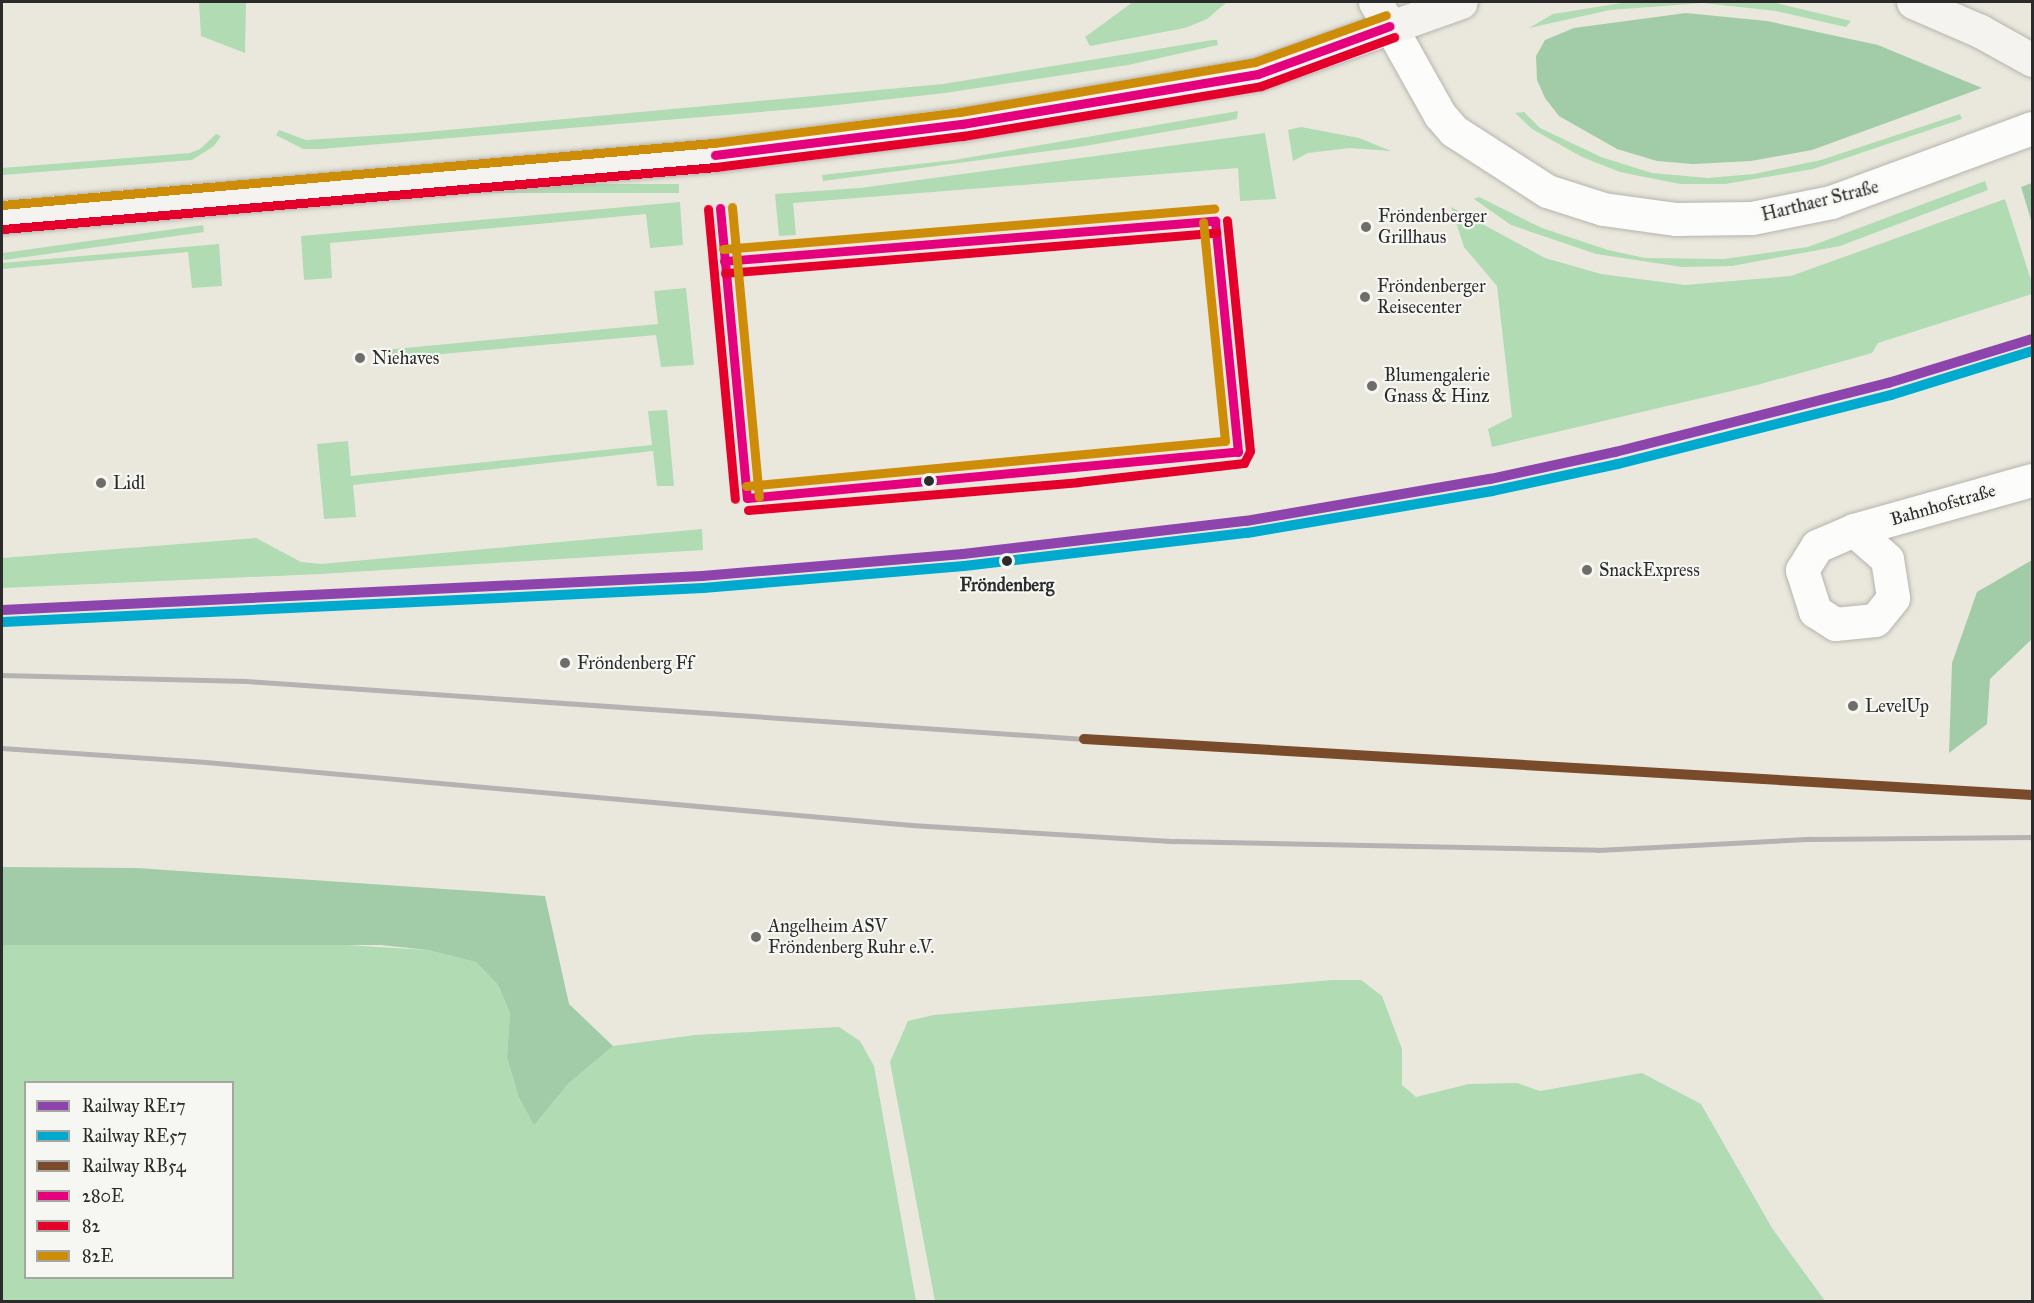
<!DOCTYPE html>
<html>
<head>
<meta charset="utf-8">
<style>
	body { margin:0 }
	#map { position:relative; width:2034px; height:1303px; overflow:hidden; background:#eae8dd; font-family:"IM FELL Great Primer",serif }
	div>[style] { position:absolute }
	.green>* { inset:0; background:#b0dbb3; transform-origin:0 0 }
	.forest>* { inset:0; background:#a2cba7 }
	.roads { filter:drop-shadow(0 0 2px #b5b4ad) drop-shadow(0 0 2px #b5b4ad) }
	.street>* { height:33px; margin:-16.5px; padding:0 16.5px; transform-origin:16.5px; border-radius:16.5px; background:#fcfcfa }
	.secondary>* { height:33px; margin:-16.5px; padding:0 16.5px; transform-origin:16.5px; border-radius:16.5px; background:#f5f3ef }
	.rail>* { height:4.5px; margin:-2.25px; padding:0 2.25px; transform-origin:2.25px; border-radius:2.25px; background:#b4b3b2 }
	.bus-1>* { height:9px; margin:-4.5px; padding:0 4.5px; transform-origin:4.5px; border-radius:4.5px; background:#e5007d }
	.bus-2>* { height:9px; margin:-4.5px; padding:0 4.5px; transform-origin:4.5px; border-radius:4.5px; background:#e4002b }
	.bus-3>* { height:9px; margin:-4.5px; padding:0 4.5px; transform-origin:4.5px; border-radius:4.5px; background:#ce8d09 }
	.rail-1>* { height:10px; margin:-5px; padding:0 5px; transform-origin:5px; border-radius:5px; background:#8e44ad }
	.rail-2>* { height:10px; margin:-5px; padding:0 5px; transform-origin:5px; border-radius:5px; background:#00a9ce }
	.rail-3>* { height:10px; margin:-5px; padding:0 5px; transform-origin:5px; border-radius:5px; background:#7a4b2a }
	.dots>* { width:16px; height:16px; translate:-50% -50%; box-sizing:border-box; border:3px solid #f6f6f2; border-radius:50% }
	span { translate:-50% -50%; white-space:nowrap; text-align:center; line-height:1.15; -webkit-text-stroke:4.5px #f6f6f2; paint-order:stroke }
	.street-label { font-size:18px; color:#2b2b2b }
	.poi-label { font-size:18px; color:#2b2b2b }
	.left { translate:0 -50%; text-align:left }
	.stop-label { font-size:18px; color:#2b2b2b; font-weight:700 }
	.frame { position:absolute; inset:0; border:3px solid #2b2b2b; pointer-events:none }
	.legend { position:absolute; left:24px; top:1081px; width:210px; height:198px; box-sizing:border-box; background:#f6f6f2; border:2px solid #a5a5a2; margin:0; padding:8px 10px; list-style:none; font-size:18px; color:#2b2b2b }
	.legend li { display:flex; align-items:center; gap:12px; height:30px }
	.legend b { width:30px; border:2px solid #a5a5a2 }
</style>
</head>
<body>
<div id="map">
	<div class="green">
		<i style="clip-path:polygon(199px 2px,246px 2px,245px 53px,201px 36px)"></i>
		<i style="clip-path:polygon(1133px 2px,1227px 2px,1207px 19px,1185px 28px,1090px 46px,1085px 37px)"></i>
		<i style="clip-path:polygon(1628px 2px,1772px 2px,1851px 21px,1846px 27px,1776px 11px,1703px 3px,1610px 10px,1529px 28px,1553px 14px)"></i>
		<i style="clip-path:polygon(1213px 40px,1217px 40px,1218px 45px,1128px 65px,945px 93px,819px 107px,321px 149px,303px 149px,276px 135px,279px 130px,306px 140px,415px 133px,943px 84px)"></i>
		<i style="clip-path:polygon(1238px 111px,1237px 119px,1222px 122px,1079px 147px,823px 181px,822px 175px,954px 160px)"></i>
		<i style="clip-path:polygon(1524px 112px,1540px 128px,1601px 157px,1652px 173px,1708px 178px,1754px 174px,1821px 160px,1960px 114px,1962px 119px,1813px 169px,1725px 184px,1680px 184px,1620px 172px,1582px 157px,1532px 129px,1515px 113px)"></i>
		<i style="clip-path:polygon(1301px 127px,1359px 138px,1391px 151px,1350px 148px,1308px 153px,1293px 161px,1288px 130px)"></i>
		<i style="clip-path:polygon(1265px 133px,1276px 199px,1240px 201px,1238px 168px,793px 203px,796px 235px,779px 236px,775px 194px,860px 188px)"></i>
		<i style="clip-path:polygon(216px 134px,221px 136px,214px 146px,192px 160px,2px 175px,2px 168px,190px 153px,200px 149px)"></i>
		<i style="clip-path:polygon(1985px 181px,1988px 190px,1840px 246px,1732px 266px,1682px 267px,1596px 254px,1511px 225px,1474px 199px,1479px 197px,1542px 228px,1608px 250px,1645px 258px,1724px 259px,1808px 247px)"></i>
		<i style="left:679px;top:184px;width:9px;height:382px;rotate:90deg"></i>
		<i style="clip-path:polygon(2005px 199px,2032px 283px,2032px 294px,1878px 343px,1872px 353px,1757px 385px,1492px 447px,1488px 429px,1512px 417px,1497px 286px,1464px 247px,1451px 207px,1545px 258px,1601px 274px,1685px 285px,1791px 276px)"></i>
		<i style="clip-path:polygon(680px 202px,683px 245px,650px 248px,646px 214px,330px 243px,332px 278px,304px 280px,301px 236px)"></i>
		<i style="left:203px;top:225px;width:7px;height:202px;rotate:82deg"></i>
		<i style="clip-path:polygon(219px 244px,222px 286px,192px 288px,188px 252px,2px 269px,2px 263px)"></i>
		<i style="clip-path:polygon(686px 288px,694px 365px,661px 367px,656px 335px,385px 359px,384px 350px,658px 324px,654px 291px)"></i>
		<i style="clip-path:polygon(667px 410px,674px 486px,657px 486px,653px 451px,353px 485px,356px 517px,324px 519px,317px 444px,348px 441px,351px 476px,652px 445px,648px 411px)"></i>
		<i style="clip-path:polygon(702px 529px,703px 550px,320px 574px,2px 588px,2px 558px,256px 538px,301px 562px,321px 564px)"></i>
		<i style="clip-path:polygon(evenodd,329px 944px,428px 950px,476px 962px,498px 985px,510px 1013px,507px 1057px,534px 1124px,568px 1084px,613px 1046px,695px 1035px,839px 1027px,860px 1041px,874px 1066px,916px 1301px,2px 1302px,2px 945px,329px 944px,26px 1082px,232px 1082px,232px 1278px,26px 1278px,26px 1082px)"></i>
		<i style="clip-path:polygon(1332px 980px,1361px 980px,1382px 996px,1402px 1049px,1402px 1085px,1416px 1097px,1469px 1084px,1517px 1083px,1540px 1091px,1642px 1073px,1701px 1104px,1772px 1228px,1825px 1301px,935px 1301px,890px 1062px,908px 1021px,934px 1015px)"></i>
	</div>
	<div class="forest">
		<i style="clip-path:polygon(1686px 13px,1767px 21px,1878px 45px,1982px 88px,1812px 150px,1751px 161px,1693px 164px,1657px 161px,1617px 149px,1559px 116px,1545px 98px,1537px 80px,1536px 56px,1545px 40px,1574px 28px)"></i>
		<i style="clip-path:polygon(2032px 183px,2032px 223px,2021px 187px)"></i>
		<i style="clip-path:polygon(2032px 560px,2032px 639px,1990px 679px,1987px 724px,1949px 753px,1952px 663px,1977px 592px)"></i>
		<i style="clip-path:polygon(2px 867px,137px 868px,545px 896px,569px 1004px,613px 1046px,568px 1084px,534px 1125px,519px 1097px,507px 1057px,510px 1013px,498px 985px,476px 962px,428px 950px,381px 945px,2px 945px)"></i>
	</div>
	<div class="roads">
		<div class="street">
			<i style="left:1390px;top:26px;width:102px;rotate:60.7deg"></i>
			<i style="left:1440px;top:115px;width:21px;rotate:49deg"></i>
			<i style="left:1454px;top:131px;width:111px;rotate:32.8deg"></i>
			<i style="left:1547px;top:191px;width:59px;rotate:17.8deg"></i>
			<i style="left:1603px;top:209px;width:74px;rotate:7.8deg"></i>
			<i style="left:1676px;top:219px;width:76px;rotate:-0.8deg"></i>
			<i style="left:1752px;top:218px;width:81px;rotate:-11.4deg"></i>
			<i style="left:1831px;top:202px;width:214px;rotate:-20.2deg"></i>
			<i style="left:1854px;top:530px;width:44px;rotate:41.3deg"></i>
			<i style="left:1887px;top:559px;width:39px;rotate:81deg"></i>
			<i style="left:1893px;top:598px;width:28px;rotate:129deg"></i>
			<i style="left:1875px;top:620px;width:40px;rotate:174.3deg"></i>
			<i style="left:1835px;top:624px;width:24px;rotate:-147deg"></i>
			<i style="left:1815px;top:611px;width:43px;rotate:-107.6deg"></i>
			<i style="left:1802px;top:570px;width:28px;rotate:-58deg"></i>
			<i style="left:1817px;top:546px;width:40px;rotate:-23.4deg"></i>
			<i style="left:1854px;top:530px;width:185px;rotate:-15.7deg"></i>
		</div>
		<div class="secondary">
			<i style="left:1375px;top:2px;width:28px;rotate:58deg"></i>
			<i style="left:1913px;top:2px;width:73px;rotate:23.4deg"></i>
			<i style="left:1980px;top:31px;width:60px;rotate:29.1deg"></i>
			<i style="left:2px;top:217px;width:716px;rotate:-4.97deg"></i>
			<i style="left:715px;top:155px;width:249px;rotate:-7.2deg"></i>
			<i style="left:962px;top:124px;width:300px;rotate:-9.6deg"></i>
			<i style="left:1258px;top:74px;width:215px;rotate:-19.5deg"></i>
		</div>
	</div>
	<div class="rail">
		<i style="left:2px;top:675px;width:244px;rotate:1.4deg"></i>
		<i style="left:246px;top:681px;width:840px;rotate:3.96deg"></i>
		<i style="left:2px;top:748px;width:204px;rotate:3.9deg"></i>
		<i style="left:206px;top:762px;width:708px;rotate:5.11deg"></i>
		<i style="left:911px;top:825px;width:264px;rotate:3.5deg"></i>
		<i style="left:1175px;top:841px;width:423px;rotate:1.2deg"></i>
		<i style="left:1598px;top:850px;width:213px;rotate:-3deg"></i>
		<i style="left:1811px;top:839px;width:221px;rotate:-0.5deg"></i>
	</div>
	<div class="bus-1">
		<i style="left:715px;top:155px;width:249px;rotate:-7.2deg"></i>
		<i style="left:962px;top:124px;width:300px;rotate:-9.6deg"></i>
		<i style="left:1258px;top:74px;width:140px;rotate:-20deg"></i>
		<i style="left:720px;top:208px;width:291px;rotate:84.7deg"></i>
		<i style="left:724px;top:261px;width:493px;rotate:-4.7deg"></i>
		<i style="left:747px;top:498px;width:493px;rotate:-5.4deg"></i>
		<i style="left:1238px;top:452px;width:232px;rotate:-95.7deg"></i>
	</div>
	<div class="bus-2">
		<i style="left:708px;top:209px;width:291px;rotate:84.7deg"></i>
		<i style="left:3px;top:229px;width:716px;rotate:-4.97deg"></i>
		<i style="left:716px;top:167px;width:249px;rotate:-7.2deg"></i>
		<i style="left:963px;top:136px;width:302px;rotate:-9.5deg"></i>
		<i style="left:1261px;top:86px;width:142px;rotate:-20.2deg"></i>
		<i style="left:725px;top:273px;width:493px;rotate:-4.7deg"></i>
		<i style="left:748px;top:510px;width:331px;rotate:-4.8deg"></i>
		<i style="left:1078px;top:482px;width:167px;rotate:-6.5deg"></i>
		<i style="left:1244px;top:463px;width:13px;rotate:-63deg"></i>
		<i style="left:1250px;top:451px;width:232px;rotate:-95.7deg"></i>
	</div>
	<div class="bus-3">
		<i style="left:2px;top:205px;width:715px;rotate:-4.98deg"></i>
		<i style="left:714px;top:143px;width:248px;rotate:-7.2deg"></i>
		<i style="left:960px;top:112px;width:299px;rotate:-9.6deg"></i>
		<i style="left:1255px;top:62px;width:139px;rotate:-19.7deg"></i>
		<i style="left:732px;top:207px;width:291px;rotate:84.7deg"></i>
		<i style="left:723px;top:249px;width:493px;rotate:-4.7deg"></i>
		<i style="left:746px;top:486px;width:481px;rotate:-5.4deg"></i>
		<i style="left:1225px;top:441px;width:220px;rotate:-95.7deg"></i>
	</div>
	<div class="rail-1">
		<i style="left:2px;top:610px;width:701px;rotate:-2.78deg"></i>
		<i style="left:702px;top:576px;width:262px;rotate:-4.8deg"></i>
		<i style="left:963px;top:554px;width:285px;rotate:-6.7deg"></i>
		<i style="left:1246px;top:521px;width:248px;rotate:-9.8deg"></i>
		<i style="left:1490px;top:479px;width:128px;rotate:-12.2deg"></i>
		<i style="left:1615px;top:452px;width:282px;rotate:-14.2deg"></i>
		<i style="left:1888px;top:383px;width:151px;rotate:-17deg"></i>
	</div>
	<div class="rail-2">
		<i style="left:3px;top:622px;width:701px;rotate:-2.78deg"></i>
		<i style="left:703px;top:588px;width:262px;rotate:-4.8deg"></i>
		<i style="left:964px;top:566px;width:285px;rotate:-6.7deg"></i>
		<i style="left:1247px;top:533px;width:249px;rotate:-9.7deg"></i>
		<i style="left:1492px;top:491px;width:129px;rotate:-12.1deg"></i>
		<i style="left:1618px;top:464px;width:282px;rotate:-14.2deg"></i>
		<i style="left:1891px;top:395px;width:148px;rotate:-17.3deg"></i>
	</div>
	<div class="rail-3">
		<i style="left:1084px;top:739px;width:950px;rotate:3.38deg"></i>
	</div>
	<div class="dots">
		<i style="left:1366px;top:227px;background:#6e6d69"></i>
		<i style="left:1365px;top:297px;background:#6e6d69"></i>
		<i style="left:360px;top:358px;background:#6e6d69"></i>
		<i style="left:1372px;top:386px;background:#6e6d69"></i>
		<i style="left:929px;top:481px;background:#2b2b2b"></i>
		<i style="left:101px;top:483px;background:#6e6d69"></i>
		<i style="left:1007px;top:561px;background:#2b2b2b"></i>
		<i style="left:1587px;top:570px;background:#6e6d69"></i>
		<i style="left:565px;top:663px;background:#6e6d69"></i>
		<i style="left:1853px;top:706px;background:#6e6d69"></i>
		<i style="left:756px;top:937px;background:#6e6d69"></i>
	</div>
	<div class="street-label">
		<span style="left:1820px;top:201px;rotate:-14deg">Harthaer Straße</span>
		<span style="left:1943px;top:505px;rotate:-16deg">Bahnhofstraße</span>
	</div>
	<div class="poi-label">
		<span class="left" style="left:1378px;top:227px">Fröndenberger<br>Grillhaus</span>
		<span class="left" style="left:1377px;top:297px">Fröndenberger<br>Reisecenter</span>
		<span class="left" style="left:372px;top:358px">Niehaves</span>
		<span class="left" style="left:1384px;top:386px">Blumengalerie<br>Gnass &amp; Hinz</span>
		<span class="left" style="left:113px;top:483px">Lidl</span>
		<span class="left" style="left:1599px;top:570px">SnackExpress</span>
		<span class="left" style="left:577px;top:663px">Fröndenberg Ff</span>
		<span class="left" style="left:1865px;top:706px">LevelUp</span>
		<span class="left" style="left:768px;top:937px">Angelheim ASV<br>Fröndenberg Ruhr e.V.</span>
	</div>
	<div class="stop-label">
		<span style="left:1007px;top:585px">Fröndenberg</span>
	</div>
	<div class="frame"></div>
	<ul class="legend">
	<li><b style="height:8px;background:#8e44ad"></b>Railway RE17</li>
	<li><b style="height:8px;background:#00a9ce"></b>Railway RE57</li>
	<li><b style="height:8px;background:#7a4b2a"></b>Railway RB54</li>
	<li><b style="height:8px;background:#e5007d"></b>280E</li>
	<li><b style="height:8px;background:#e4002b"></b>82</li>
	<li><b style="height:8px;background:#ce8d09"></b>82E</li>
	</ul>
</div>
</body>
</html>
